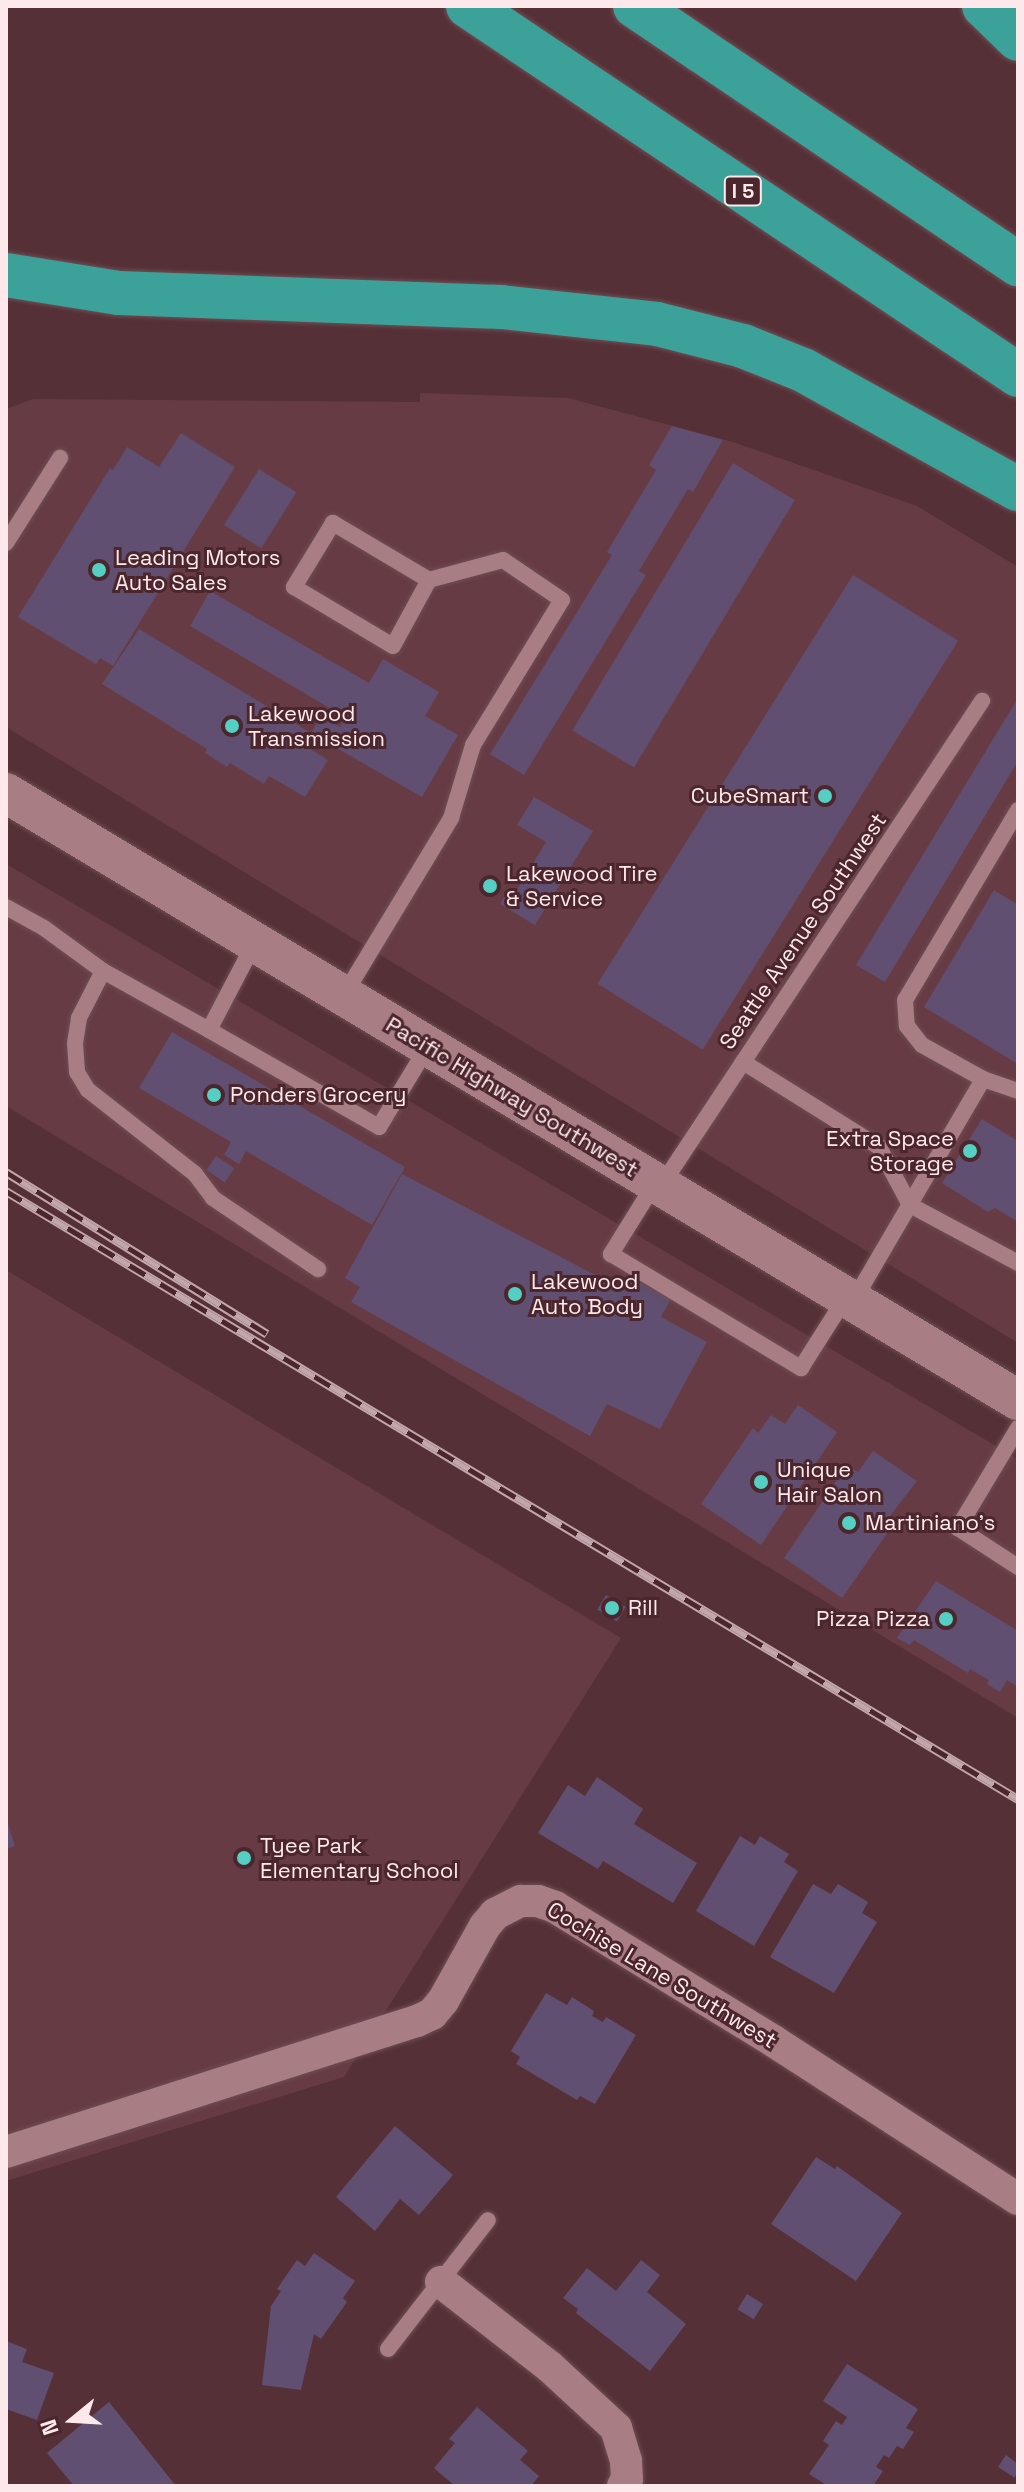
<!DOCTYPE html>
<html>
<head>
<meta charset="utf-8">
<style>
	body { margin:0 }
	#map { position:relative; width:1024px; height:2492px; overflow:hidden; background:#563037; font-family:"Space Grotesk",sans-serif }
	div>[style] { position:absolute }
	.built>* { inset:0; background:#673b44 }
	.building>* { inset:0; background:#604f70; transform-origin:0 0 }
	.roads { filter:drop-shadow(0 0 2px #6d4e54) drop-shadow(0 0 2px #6d4e54) }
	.service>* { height:16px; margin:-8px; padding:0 8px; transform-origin:8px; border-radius:8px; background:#a97d84 }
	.minor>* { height:32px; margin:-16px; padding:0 16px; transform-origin:16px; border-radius:16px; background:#a97d84 }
	.tertiary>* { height:40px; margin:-20px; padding:0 20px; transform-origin:20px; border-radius:20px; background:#a97d84 }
	.motorway>* { height:44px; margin:-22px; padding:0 22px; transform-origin:22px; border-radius:22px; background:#3ca199 }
	.rail>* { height:9px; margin-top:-4.5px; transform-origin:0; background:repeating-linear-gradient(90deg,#4b262d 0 18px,#c1a7ab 0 36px); box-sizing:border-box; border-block:2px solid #c1a7ab }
	.dots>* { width:22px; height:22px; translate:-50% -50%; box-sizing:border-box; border:4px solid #4b262d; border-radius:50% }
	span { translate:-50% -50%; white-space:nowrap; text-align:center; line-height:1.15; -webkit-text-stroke:6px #4b262d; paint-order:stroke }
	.shield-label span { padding:2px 6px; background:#4b262d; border:2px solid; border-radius:6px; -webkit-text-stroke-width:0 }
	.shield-label { font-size:20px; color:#fde9ec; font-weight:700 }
	.poi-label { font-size:22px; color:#fde9ec }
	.left { translate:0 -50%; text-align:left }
	.right { translate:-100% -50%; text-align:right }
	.street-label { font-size:22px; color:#fde9ec }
	.frame { position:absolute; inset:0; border:8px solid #fde9ec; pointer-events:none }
	.north { position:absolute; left:32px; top:2380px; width:80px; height:80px; -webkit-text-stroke:6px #4b262d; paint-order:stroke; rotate:252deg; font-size:22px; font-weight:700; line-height:32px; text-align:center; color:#fde9ec }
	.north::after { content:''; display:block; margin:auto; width:28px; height:36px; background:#fde9ec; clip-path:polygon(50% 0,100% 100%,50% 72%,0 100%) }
</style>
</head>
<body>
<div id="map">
	<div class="built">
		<i style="clip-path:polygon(420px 393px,568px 398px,733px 442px,917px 506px,1018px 567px,1018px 1343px,6px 727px,6px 409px,33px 399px,420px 402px)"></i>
		<i style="clip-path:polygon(6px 864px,1018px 1459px,1018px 1718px,6px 1106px)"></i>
		<i style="clip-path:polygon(6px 1270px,621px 1638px,344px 2077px,6px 2181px)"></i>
	</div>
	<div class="building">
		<i style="clip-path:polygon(672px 426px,723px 440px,693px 492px,688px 489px,639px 571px,646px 575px,524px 775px,490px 754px,612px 555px,607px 552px,656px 470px,649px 465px)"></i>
		<i style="clip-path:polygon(181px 433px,235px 467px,113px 666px,100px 658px,96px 664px,18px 617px,110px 468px,113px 470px,127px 447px,159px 467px)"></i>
		<i style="left:733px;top:463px;width:72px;height:312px;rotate:31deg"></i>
		<i style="left:259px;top:469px;width:44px;height:66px;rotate:32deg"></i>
		<i style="left:853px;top:575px;width:124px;height:482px;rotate:32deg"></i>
		<i style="clip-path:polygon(210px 591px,369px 683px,383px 659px,439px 692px,425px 716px,458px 735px,422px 797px,312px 734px,304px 745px,328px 760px,305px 797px,269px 776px,264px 784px,230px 763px,227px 767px,205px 753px,207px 749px,102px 684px,139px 629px,311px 733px,321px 716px,340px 727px,345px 717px,190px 626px)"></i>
		<i style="clip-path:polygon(1018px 698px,1018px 761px,885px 982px,856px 965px)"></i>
		<i style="clip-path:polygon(534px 797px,593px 831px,535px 925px,500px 904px,506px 894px,512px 898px,546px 842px,517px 825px)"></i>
		<i style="clip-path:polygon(994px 890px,1018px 905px,1018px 1064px,924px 1007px)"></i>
		<i style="clip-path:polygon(172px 1032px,405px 1167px,372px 1225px,246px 1151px,239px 1164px,224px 1155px,231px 1142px,139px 1088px)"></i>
		<i style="clip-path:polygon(982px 1119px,1018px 1141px,1018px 1222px,995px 1208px,988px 1212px,942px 1183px)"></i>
		<i style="left:216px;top:1156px;width:22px;height:17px;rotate:34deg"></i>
		<i style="clip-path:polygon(402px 1174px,624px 1290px,630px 1277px,671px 1299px,661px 1317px,707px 1342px,660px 1429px,607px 1404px,590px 1436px,351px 1302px,360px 1287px,345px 1278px)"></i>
		<i style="clip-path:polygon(798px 1405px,837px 1432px,761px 1545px,701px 1504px,753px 1428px,758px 1433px,771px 1415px,785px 1424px)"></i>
		<i style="clip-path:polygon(873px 1451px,917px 1481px,886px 1521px,893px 1525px,842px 1598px,784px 1558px,847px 1465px,858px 1472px)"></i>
		<i style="clip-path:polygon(936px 1581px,1018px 1631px,1018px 1687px,1007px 1680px,1000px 1692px,987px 1684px,989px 1680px,970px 1669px,968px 1673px,914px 1640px,910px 1645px,897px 1638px)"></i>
		<i style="left:606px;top:1595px;width:23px;height:17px;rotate:31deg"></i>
		<i style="clip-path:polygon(597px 1777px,643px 1809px,634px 1824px,697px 1863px,673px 1903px,603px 1861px,598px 1869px,538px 1833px,568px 1785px,585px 1796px)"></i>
		<i style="clip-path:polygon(7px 1821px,15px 1846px,6px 1849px,6px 1822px)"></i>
		<i style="clip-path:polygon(740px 1836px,755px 1845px,760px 1836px,789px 1854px,784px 1862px,798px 1871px,754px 1946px,696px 1911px)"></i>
		<i style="clip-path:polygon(813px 1884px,831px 1894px,838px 1884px,868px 1902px,862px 1913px,877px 1922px,834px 1993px,770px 1957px)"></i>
		<i style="clip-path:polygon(546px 1993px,567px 2005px,572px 1997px,594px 2011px,592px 2016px,603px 2022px,606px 2017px,636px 2035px,595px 2104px,580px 2096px,577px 2100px,516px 2064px,520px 2057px,511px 2051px)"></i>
		<i style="clip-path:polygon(395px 2126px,453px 2175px,419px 2215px,400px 2199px,375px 2231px,336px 2197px)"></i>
		<i style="clip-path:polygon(816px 2157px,835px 2169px,837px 2166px,902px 2213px,856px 2281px,771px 2224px)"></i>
		<i style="clip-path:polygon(314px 2253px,355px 2281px,343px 2298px,347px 2302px,321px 2339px,314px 2334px,301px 2390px,262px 2385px,271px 2306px,281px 2291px,277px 2289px,297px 2260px,305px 2266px)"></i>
		<i style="clip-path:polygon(641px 2260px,660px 2275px,647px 2292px,686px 2324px,650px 2371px,576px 2313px,578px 2309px,563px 2298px,587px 2268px,616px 2291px)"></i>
		<i style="left:747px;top:2294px;width:19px;height:18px;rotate:32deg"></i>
		<i style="clip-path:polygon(6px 2341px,27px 2349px,22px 2362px,54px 2373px,37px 2420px,6px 2409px)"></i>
		<i style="clip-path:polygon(847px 2364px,918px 2409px,906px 2428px,914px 2432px,903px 2449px,897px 2446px,889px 2458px,884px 2455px,876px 2467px,883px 2471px,873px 2486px,828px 2486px,809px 2474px,829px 2445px,823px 2441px,836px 2421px,842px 2425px,847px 2417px,823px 2401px)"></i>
		<i style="clip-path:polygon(109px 2402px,176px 2486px,74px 2486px,47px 2453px)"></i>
		<i style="clip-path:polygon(477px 2407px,528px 2451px,520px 2460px,539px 2476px,531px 2486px,455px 2486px,434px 2468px,455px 2443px,449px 2439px)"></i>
		<i style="clip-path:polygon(1006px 2455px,1018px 2464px,1015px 2478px,998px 2467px)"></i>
	</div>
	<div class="roads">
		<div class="service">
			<i style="left:6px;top:543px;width:101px;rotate:-57.6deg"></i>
			<i style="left:1018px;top:810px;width:221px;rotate:120.7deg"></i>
			<i style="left:905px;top:1000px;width:26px;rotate:86deg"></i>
			<i style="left:907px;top:1026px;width:24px;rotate:52deg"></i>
			<i style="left:922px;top:1045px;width:70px;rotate:29.1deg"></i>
			<i style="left:983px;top:1079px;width:37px;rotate:19deg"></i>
			<i style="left:6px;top:907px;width:43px;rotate:28.9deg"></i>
			<i style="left:44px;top:928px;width:73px;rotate:36.1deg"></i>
			<i style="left:103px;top:971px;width:121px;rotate:29.1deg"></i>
			<i style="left:255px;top:942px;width:99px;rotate:117.6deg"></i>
			<i style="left:209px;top:1030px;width:196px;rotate:29.7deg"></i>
			<i style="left:379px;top:1127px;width:95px;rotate:-58.8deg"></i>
			<i style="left:103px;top:971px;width:53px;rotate:117.1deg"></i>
			<i style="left:79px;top:1018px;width:25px;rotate:99deg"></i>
			<i style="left:75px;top:1043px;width:29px;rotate:86deg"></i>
			<i style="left:77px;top:1072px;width:21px;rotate:59deg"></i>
			<i style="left:88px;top:1090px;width:136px;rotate:38.1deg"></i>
			<i style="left:195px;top:1174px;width:30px;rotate:53deg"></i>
			<i style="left:213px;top:1198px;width:127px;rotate:34.1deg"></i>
			<i style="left:344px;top:995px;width:207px;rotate:-58.8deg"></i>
			<i style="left:451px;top:818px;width:76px;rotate:-73.2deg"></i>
			<i style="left:473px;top:745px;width:170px;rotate:-58.5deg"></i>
			<i style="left:562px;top:600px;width:71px;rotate:-145.9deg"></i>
			<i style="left:503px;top:560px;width:77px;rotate:164.9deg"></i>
			<i style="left:429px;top:580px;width:112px;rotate:-149.3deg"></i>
			<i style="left:333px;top:523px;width:75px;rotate:121.4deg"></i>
			<i style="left:294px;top:587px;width:115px;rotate:30.8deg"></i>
			<i style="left:393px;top:646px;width:75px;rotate:-61.4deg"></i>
			<i style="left:743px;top:1062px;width:160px;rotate:32deg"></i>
			<i style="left:879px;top:1147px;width:66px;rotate:61.9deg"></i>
			<i style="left:910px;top:1205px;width:123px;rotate:28.2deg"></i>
			<i style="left:655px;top:1183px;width:84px;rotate:121.8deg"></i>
			<i style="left:611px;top:1254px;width:222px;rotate:31deg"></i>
			<i style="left:801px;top:1368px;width:84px;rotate:-57.6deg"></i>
			<i style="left:661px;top:1186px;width:582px;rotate:-56.5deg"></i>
			<i style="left:854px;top:1300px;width:256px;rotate:-59.7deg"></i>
			<i style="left:1018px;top:1428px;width:117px;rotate:121deg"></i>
			<i style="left:958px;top:1528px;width:72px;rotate:33deg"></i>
			<i style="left:388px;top:2349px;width:163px;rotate:-52.2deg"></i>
		</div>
		<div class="minor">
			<i style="left:6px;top:2152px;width:431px;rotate:-17.7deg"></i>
			<i style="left:417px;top:2021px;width:17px;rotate:-25deg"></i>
			<i style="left:432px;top:2014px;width:17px;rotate:-50deg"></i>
			<i style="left:443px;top:2001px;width:86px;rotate:-60.8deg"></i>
			<i style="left:485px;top:1926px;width:16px;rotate:-50deg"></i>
			<i style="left:495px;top:1914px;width:29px;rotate:-27deg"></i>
			<i style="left:521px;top:1901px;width:17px"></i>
			<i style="left:538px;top:1901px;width:18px;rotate:19deg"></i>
			<i style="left:555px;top:1907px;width:258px;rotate:31.5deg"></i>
			<i style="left:775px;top:2042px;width:289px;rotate:32.9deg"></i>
			<i style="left:441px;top:2282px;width:138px;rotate:37.9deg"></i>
			<i style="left:550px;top:2367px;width:90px;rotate:42.7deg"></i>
			<i style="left:616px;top:2428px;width:34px;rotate:73deg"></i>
			<i style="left:626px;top:2461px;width:18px;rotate:87deg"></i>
			<i style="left:627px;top:2479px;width:8px;rotate:120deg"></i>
		</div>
		<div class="tertiary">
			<i style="left:6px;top:793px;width:1180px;rotate:30.96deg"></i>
		</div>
		<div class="motorway">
			<i style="left:468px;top:6px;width:662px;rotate:33.86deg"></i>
			<i style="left:635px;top:6px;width:462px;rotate:34deg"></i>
			<i style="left:984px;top:6px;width:47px;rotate:44.1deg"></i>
			<i style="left:6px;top:275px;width:114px;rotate:9.1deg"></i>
			<i style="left:119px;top:293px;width:382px;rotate:2.1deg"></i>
			<i style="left:501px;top:307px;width:157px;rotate:6.2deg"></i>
			<i style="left:657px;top:324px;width:89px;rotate:14.3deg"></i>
			<i style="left:743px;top:346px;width:65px;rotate:21.8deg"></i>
			<i style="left:803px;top:370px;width:246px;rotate:29deg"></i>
		</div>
	</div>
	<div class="rail">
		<i style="left:6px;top:1172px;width:307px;rotate:31.8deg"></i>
		<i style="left:6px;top:1191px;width:1181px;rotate:31deg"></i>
	</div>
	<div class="dots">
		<i style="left:99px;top:570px;background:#55cec4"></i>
		<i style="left:232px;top:726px;background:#55cec4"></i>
		<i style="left:825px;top:796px;background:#55cec4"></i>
		<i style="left:490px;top:886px;background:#55cec4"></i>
		<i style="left:214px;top:1095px;background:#55cec4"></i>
		<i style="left:970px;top:1151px;background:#55cec4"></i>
		<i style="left:515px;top:1294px;background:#55cec4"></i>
		<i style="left:761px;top:1482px;background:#55cec4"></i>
		<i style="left:849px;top:1523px;background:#55cec4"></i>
		<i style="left:612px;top:1608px;background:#55cec4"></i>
		<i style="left:946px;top:1619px;background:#55cec4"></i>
		<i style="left:244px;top:1858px;background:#55cec4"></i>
	</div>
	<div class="shield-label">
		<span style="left:743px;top:191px">I 5</span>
	</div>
	<div class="poi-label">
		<span class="left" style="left:115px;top:570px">Leading Motors<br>Auto Sales</span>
		<span class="left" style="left:248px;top:726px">Lakewood<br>Transmission</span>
		<span class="right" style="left:809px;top:796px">CubeSmart</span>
		<span class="left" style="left:506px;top:886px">Lakewood Tire<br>&amp; Service</span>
		<span class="left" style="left:230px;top:1095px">Ponders Grocery</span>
		<span class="right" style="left:954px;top:1151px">Extra Space<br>Storage</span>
		<span class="left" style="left:531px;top:1294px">Lakewood<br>Auto Body</span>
		<span class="left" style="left:777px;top:1482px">Unique<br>Hair Salon</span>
		<span class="left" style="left:865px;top:1523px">Martiniano's</span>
		<span class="left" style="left:628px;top:1608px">Rill</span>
		<span class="right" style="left:930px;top:1619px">Pizza Pizza</span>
		<span class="left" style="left:260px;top:1858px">Tyee Park<br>Elementary School</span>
	</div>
	<div class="street-label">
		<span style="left:803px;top:931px;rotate:-56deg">Seattle Avenue Southwest</span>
		<span style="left:512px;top:1097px;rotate:31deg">Pacific Highway Southwest</span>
		<span style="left:662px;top:1975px;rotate:31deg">Cochise Lane Southwest</span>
	</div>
	<div class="frame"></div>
	<div class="north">N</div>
</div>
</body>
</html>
